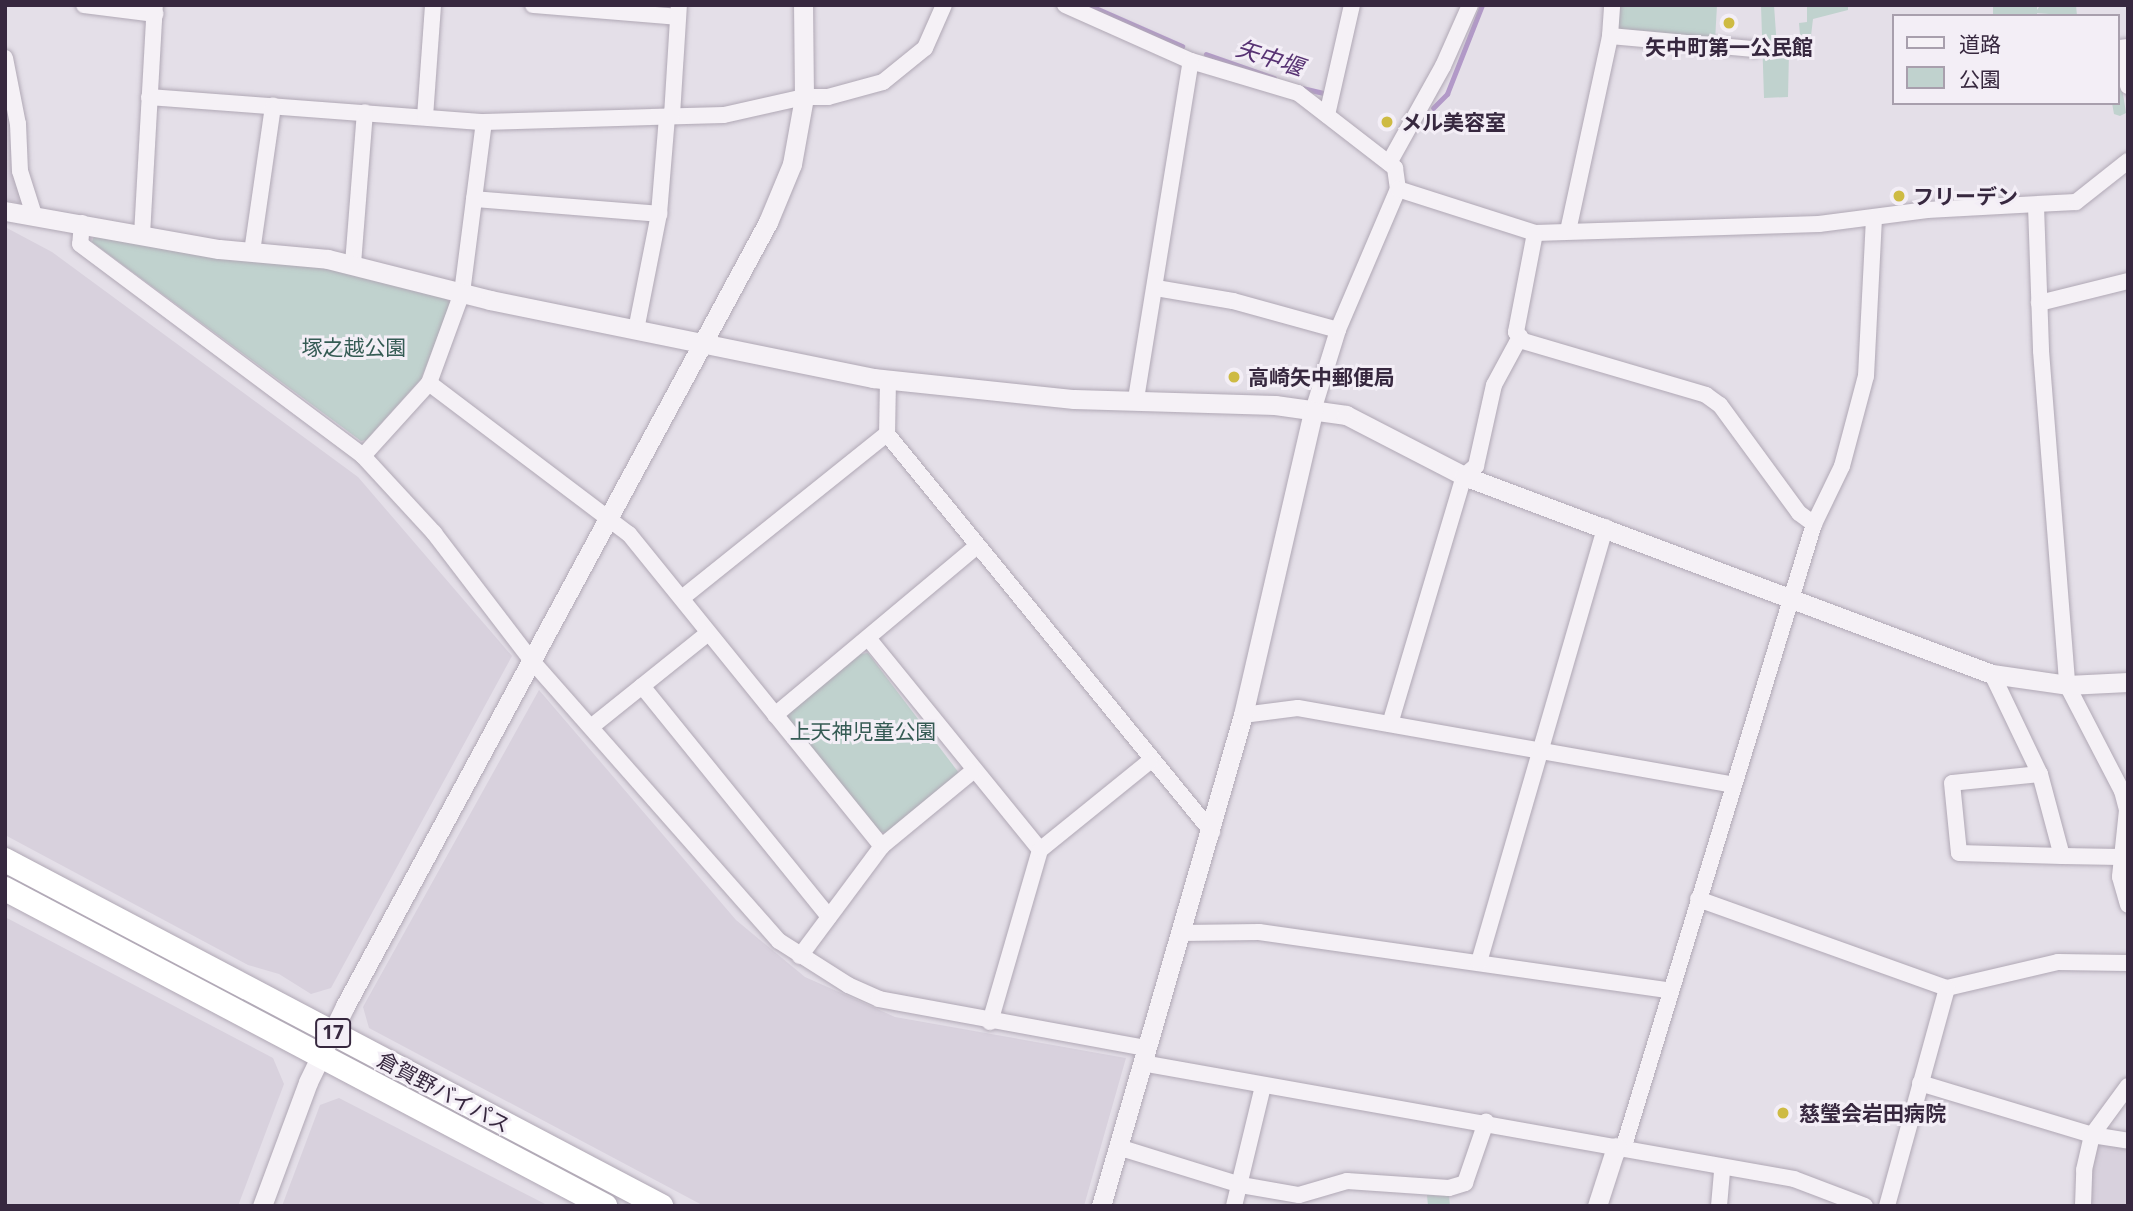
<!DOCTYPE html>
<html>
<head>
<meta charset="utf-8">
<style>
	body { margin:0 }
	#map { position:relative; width:2133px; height:1211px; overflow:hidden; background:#e4dfe8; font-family:"Noto Sans","Noto Sans JP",sans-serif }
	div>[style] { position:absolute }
	.built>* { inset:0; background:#d8d1dd }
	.green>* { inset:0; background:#c0d2ce; transform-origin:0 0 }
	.stream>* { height:4.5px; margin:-2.25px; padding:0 2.25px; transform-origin:2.25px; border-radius:2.25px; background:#b299c8 }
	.roads { filter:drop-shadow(0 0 2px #b0a8b5) drop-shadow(0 0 2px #b0a8b5) }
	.minor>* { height:16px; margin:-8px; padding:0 8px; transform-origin:8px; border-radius:8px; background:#f5f1f6 }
	.tertiary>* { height:19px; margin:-9.5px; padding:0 9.5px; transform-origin:9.5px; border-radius:9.5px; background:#f5f1f6 }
	.trunk>* { height:24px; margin:-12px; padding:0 12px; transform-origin:12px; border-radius:12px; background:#fff }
	.dots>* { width:19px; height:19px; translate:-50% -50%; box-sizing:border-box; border:4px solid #f3eef6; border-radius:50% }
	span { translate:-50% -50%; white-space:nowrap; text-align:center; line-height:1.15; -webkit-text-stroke:6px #f3eef6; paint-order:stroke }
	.shield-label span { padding:2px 5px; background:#f3eef6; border:2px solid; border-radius:5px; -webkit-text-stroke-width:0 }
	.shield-label { font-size:19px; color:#37283f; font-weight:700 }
	.poi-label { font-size:21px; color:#37283f; font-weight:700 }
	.left { translate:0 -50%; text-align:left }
	.park-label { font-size:21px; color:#355b54 }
	.street-label { font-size:21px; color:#37283f }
	.water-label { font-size:23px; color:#573273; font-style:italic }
	.frame { position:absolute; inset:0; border:7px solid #37283f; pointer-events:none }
	.legend { position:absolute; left:1892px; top:14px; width:228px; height:91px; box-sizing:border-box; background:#f3eef6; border:2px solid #a89fad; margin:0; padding:9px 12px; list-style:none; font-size:21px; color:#37283f }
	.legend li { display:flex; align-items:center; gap:14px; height:35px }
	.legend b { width:35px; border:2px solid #a89fad }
</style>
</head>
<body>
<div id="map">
	<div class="built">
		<i style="clip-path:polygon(5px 99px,25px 197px,19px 203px,5px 200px)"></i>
		<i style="clip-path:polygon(5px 227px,52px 252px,358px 477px,512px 656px,331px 988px,311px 994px,279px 974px,248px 965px,5px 835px)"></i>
		<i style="clip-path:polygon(539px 690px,736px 920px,805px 977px,895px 1017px,1126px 1058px,1084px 1206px,704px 1206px,369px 1028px,363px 1007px)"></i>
		<i style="clip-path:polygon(5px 917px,273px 1058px,284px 1084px,238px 1206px,5px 1206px)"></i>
		<i style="clip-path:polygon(339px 1098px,549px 1206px,282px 1206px,320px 1105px)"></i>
		<i style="clip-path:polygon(2096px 1144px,2128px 1147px,2128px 1206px,2086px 1206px)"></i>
	</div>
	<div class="green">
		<i style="clip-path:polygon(1618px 5px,1717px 5px,1715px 41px,1615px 31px)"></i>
		<i style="clip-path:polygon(1761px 5px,1774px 5px,1777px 48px,1789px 52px,1788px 97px,1764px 98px)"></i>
		<i style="clip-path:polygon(1807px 5px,1848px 5px,1848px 10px,1813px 19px,1811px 36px,1800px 35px,1799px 23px,1807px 22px)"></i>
		<i style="left:1993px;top:5px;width:44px;height:11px"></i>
		<i style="clip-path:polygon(2056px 5px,2076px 5px,2077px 16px,2035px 13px,2039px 7px)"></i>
		<i style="clip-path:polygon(2117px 55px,2126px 113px,2120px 116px,2114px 114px,2112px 103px,2117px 103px)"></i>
		<i style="clip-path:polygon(95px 233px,336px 268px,443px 296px,451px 303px,421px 379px,366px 440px,361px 441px,92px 242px)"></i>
		<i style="clip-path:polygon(868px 653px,959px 773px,887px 833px,880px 832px,787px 720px,789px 713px,861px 654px)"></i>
		<i style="clip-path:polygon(1427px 1195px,1449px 1196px,1450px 1206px,1428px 1206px)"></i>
	</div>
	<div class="stream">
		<i style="left:1089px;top:5px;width:102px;rotate:23.8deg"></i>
		<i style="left:1206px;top:54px;width:72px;rotate:19.4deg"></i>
		<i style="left:1302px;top:88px;width:23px;rotate:13deg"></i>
		<i style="left:1433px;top:108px;width:20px;rotate:-45deg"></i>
		<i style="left:1447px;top:94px;width:96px;rotate:-68.5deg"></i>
	</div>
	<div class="roads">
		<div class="minor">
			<i style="left:84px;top:5px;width:72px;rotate:7.2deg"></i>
			<i style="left:533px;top:5px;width:145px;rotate:4.7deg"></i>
			<i style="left:1065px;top:5px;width:138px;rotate:24deg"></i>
			<i style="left:1191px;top:61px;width:112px;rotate:16.7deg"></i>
			<i style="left:1298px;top:93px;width:123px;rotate:37.7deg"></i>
			<i style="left:1395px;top:168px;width:21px;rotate:82deg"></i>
			<i style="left:1398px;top:189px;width:153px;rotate:113.1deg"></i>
			<i style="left:1338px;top:330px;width:85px;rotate:107.2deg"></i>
			<i style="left:1610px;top:36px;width:145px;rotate:5.2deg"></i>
			<i style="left:2128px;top:47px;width:8px;rotate:173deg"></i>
			<i style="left:2120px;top:48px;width:39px;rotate:78deg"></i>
			<i style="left:5px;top:58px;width:67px;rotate:78.9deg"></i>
			<i style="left:18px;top:124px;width:47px;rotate:87.6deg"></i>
			<i style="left:20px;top:171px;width:46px;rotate:72.3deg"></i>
			<i style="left:149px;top:97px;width:336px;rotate:4.3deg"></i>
			<i style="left:484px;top:122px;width:240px;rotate:-1.7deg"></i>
			<i style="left:724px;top:115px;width:82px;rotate:-12.7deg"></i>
			<i style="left:804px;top:97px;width:24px"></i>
			<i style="left:828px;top:97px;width:57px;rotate:-15.3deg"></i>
			<i style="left:883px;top:82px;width:54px;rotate:-39deg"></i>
			<i style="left:925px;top:48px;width:47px;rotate:-66.2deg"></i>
			<i style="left:672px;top:115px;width:110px;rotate:-86.4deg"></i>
			<i style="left:1327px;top:115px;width:113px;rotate:-77.2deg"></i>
			<i style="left:425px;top:117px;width:112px;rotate:-85.9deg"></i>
			<i style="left:1389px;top:163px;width:111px;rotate:-60.9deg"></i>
			<i style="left:1443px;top:66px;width:67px;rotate:-66.1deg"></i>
			<i style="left:1398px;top:189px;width:144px;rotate:17.8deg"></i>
			<i style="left:1535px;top:233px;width:284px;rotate:-1.8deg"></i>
			<i style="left:1819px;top:224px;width:109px;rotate:-7.4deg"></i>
			<i style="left:1927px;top:210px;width:149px;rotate:-3.1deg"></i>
			<i style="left:2076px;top:202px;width:66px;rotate:-38.3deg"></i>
			<i style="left:474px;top:199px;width:186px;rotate:4.6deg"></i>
			<i style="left:2036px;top:206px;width:145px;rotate:88deg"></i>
			<i style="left:2041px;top:351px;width:335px;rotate:85.5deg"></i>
			<i style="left:2067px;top:685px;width:119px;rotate:62.6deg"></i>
			<i style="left:2122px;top:791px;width:20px;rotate:75deg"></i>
			<i style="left:2127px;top:810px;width:67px;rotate:96deg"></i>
			<i style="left:2120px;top:877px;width:29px;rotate:74deg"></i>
			<i style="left:82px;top:223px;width:21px;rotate:95deg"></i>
			<i style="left:80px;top:244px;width:354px;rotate:36.8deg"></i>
			<i style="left:363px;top:456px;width:105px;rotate:47.3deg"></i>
			<i style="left:434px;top:533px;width:161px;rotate:52.6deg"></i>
			<i style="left:532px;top:661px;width:373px;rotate:48.6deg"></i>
			<i style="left:779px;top:941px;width:82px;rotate:32.5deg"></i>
			<i style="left:848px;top:985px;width:34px;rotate:24deg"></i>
			<i style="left:879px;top:999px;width:272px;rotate:10.4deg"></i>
			<i style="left:1568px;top:231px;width:199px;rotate:-77.8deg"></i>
			<i style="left:1610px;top:36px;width:31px;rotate:-86deg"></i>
			<i style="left:1535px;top:233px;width:101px;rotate:100.9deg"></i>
			<i style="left:1516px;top:332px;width:11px;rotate:52deg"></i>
			<i style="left:1523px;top:341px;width:191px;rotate:16.4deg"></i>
			<i style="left:1706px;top:395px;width:17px;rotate:36deg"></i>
			<i style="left:1720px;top:405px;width:134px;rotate:53.8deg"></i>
			<i style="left:1799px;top:513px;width:19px;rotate:36deg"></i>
			<i style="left:142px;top:235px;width:230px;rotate:-86.8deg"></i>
			<i style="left:252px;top:252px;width:148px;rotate:-81.8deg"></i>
			<i style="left:353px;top:264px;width:152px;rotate:-85.5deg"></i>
			<i style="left:1156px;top:288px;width:78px;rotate:9.6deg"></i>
			<i style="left:1233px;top:301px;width:109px;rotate:15.4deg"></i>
			<i style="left:2039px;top:303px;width:92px;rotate:-13.9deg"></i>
			<i style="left:636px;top:330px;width:118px;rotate:-78.8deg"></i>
			<i style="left:659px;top:214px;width:98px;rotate:-85.3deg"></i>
			<i style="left:888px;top:379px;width:55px;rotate:91deg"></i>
			<i style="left:887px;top:434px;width:514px;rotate:50.77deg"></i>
			<i style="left:429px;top:383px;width:251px;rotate:37.1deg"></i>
			<i style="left:629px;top:534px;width:402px;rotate:51deg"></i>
			<i style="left:1136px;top:399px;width:342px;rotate:-80.8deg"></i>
			<i style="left:363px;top:456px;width:98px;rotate:-47.9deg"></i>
			<i style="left:429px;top:383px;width:96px;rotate:-69.9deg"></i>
			<i style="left:462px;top:293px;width:172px;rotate:-82.7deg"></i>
			<i style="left:682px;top:598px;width:263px;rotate:-38.7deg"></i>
			<i style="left:868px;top:638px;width:273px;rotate:50.9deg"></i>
			<i style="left:1992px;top:674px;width:111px;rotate:64.4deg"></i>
			<i style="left:2040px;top:774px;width:85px;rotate:75deg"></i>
			<i style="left:2062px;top:856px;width:58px;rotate:1deg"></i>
			<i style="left:642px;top:686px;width:297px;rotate:51deg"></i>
			<i style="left:775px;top:715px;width:262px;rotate:-39.9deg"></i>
			<i style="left:1243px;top:715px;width:55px;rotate:-7.3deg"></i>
			<i style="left:1298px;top:708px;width:442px;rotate:10deg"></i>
			<i style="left:1390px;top:724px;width:259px;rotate:-73.4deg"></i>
			<i style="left:1464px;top:476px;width:16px;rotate:-40deg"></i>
			<i style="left:1476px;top:466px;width:83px;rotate:-77.5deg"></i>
			<i style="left:1494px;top:385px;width:55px;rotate:-61.6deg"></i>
			<i style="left:591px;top:727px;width:149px;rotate:-38.7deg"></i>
			<i style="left:2040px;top:774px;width:88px;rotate:174.2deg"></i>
			<i style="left:1952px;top:783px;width:70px;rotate:84.3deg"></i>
			<i style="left:1959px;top:853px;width:103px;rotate:1.7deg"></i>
			<i style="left:1698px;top:899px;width:264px;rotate:19.7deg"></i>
			<i style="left:1947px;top:988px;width:114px;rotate:-13.2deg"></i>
			<i style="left:2058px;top:962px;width:70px;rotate:0.8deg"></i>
			<i style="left:1182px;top:933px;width:77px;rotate:-0.7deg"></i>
			<i style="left:1259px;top:932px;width:416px;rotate:8.1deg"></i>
			<i style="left:800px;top:956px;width:137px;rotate:-53.3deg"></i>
			<i style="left:882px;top:846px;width:118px;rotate:-39.5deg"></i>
			<i style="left:1479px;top:962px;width:453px;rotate:-73.8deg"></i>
			<i style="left:990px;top:1022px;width:179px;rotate:-73.8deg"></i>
			<i style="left:1040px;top:850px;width:141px;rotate:-39deg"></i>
			<i style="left:1142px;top:1063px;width:662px;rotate:10.09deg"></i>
			<i style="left:1794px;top:1179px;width:76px;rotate:20.8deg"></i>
			<i style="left:1920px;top:1083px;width:180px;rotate:16.8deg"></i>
			<i style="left:2092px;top:1135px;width:36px;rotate:9deg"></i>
			<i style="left:1118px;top:1147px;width:129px;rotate:17.2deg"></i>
			<i style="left:1241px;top:1185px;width:59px;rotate:9.8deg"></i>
			<i style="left:1299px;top:1195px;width:50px;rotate:-16.3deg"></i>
			<i style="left:1347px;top:1181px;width:102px;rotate:3.9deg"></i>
			<i style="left:1449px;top:1188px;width:17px;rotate:-17deg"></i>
			<i style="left:1465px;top:1183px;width:65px;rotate:-71deg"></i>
			<i style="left:1623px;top:1149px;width:654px;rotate:-73.01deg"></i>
			<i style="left:1814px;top:524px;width:64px;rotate:-64.2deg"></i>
			<i style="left:1842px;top:466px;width:93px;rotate:-75.1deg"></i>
			<i style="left:1866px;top:376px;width:158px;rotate:-87.1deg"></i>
			<i style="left:1234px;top:1206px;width:123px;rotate:-76.4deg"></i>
			<i style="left:1719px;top:1206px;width:38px;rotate:-85deg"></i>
			<i style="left:1887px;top:1206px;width:226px;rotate:-74.6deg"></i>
			<i style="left:2083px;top:1206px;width:36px;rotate:-88deg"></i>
			<i style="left:2084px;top:1170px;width:36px;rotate:-77deg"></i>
			<i style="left:2092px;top:1135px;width:61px;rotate:-53.7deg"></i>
		</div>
		<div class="tertiary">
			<i style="left:5px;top:211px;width:217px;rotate:10.1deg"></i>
			<i style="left:219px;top:249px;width:109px;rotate:5.2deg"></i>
			<i style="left:328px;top:259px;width:167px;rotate:14.2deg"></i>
			<i style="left:490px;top:300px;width:391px;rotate:11.5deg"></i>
			<i style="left:873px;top:378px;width:202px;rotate:6deg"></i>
			<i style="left:1074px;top:399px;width:201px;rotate:1.7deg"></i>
			<i style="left:1275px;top:405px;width:72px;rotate:8deg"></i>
			<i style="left:1346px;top:415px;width:133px;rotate:27.3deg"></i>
			<i style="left:1464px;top:476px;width:564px;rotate:20.56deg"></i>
			<i style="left:1992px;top:674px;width:76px;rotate:8.3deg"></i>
			<i style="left:2067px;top:685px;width:61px;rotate:-2.8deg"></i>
			<i style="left:262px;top:1206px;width:132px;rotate:-69.6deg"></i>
			<i style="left:308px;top:1082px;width:85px;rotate:-64deg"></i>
			<i style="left:345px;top:1006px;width:891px;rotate:-61.65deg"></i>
			<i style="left:768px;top:222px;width:63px;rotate:-67.5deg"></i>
			<i style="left:792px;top:164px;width:68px;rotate:-79.8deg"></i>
			<i style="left:804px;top:97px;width:92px;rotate:-90.6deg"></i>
			<i style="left:1101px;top:1206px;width:511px;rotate:-73.87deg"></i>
			<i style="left:1243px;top:715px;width:312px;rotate:-77deg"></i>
			<i style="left:1597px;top:1206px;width:62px;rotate:-72.1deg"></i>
		</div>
		<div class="trunk">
			<i style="left:5px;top:860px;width:742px;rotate:27.81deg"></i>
			<i style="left:5px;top:889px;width:679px;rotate:27.85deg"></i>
		</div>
	</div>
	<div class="dots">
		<i style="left:1729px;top:23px;background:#cebb43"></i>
		<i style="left:1387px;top:122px;background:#cebb43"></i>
		<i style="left:1899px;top:196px;background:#cebb43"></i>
		<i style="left:1234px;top:377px;background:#cebb43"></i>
		<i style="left:1783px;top:1113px;background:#cebb43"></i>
	</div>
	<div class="shield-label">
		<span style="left:333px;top:1033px">17</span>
	</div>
	<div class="poi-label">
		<span style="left:1729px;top:47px">矢中町第一公民館</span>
		<span class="left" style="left:1401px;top:122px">メル美容室</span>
		<span class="left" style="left:1913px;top:196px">フリーデン</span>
		<span class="left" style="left:1248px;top:377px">高崎矢中郵便局</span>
		<span class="left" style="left:1799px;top:1113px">慈瑩会岩田病院</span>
	</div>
	<div class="park-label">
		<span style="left:354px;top:347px">塚之越公園</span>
		<span style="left:863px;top:731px">上天神児童公園</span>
	</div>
	<div class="street-label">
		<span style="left:444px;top:1092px;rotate:28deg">倉賀野バイパス</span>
	</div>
	<div class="water-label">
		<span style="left:1270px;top:57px;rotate:18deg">矢中堰</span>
	</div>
	<div class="frame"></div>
	<ul class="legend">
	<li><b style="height:9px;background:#f5f1f6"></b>道路</li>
	<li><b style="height:19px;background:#c0d2ce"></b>公園</li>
	</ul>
</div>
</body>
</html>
